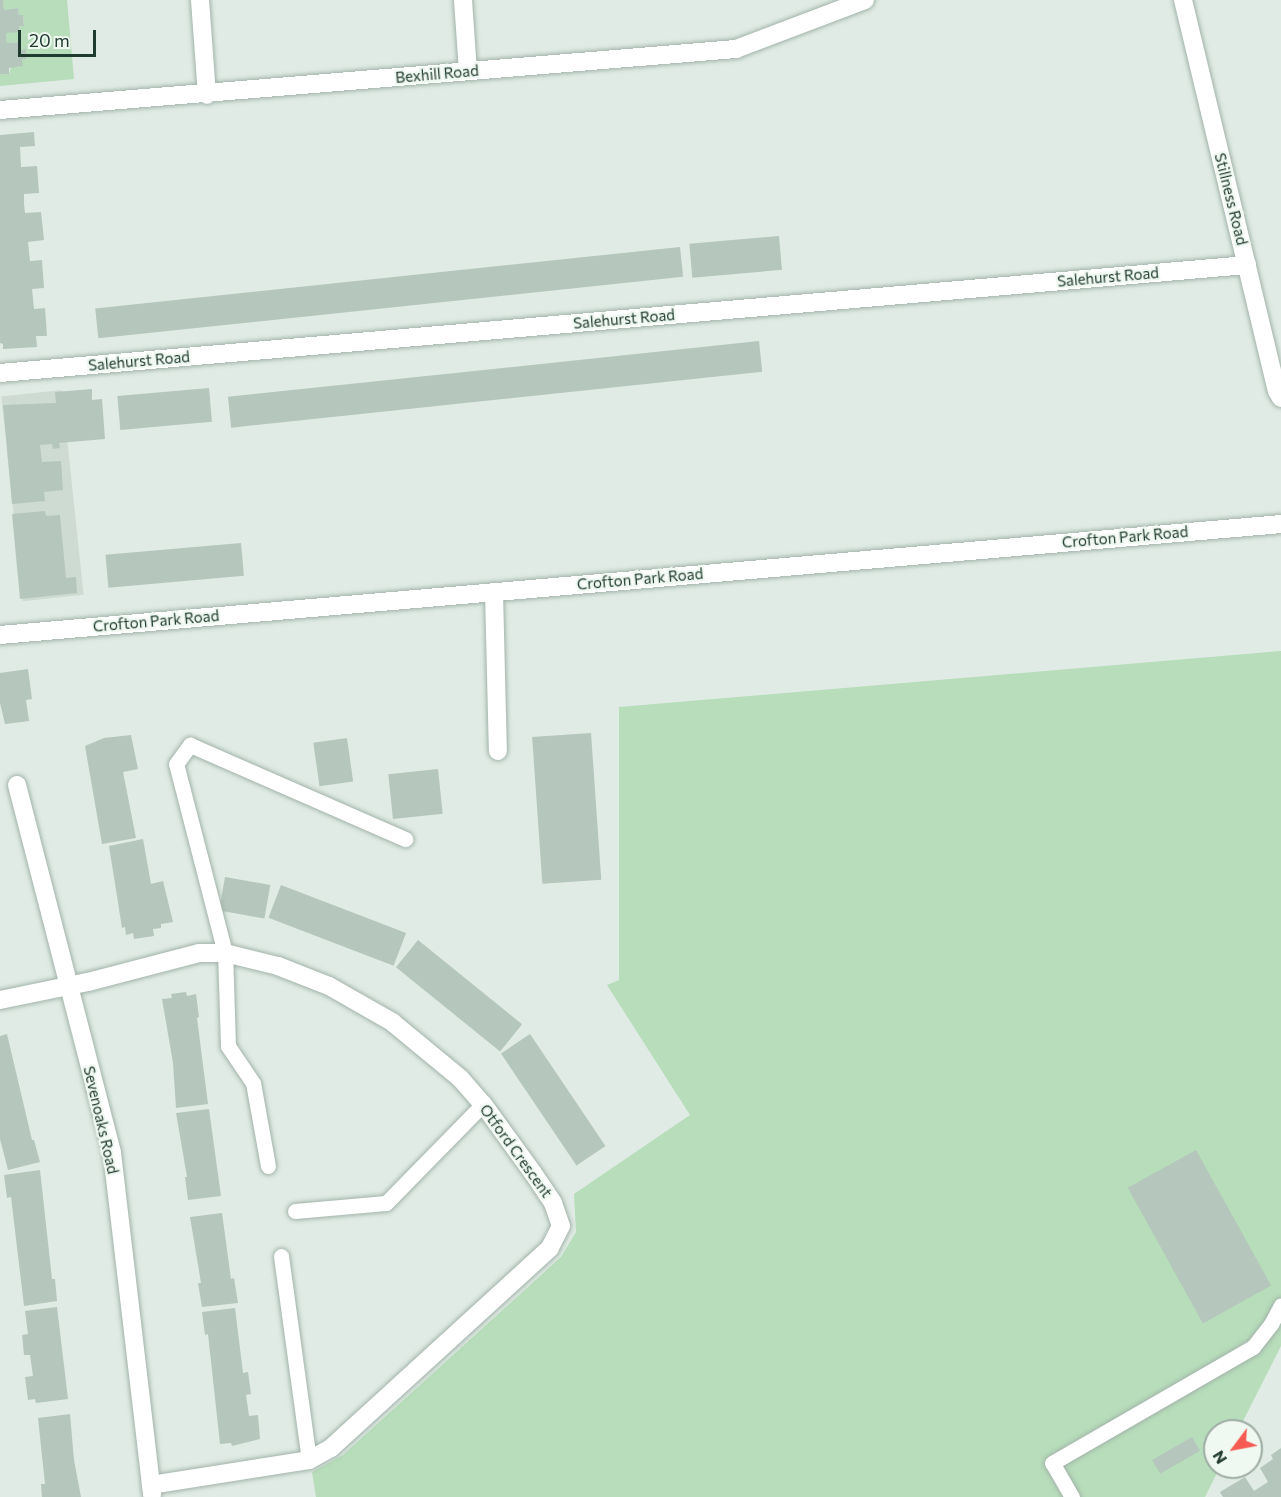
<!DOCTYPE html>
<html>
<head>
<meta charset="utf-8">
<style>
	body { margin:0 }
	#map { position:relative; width:1281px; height:1497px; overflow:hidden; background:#dfebe4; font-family:Commissioner,sans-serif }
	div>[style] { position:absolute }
	.built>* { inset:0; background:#cedbd2; transform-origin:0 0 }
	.green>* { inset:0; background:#b7ddba }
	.building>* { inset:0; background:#b5c6bc; transform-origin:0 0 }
	.roads { filter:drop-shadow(0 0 2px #a2b3aa) drop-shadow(0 0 2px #a2b3aa) }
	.lane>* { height:15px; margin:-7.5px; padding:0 7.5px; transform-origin:7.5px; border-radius:7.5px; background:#fff }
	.street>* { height:18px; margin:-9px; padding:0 9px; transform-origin:9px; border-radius:9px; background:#fff }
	span { translate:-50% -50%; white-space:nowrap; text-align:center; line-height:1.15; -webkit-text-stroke:4.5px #f0f8f2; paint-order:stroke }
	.street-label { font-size:15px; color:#203b2f }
	.north { position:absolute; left:1203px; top:1419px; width:60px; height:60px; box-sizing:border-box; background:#f0f8f2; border:2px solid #9daca4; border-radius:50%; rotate:238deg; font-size:16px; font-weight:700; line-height:24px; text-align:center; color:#203b2f }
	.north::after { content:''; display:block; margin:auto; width:21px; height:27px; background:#f55b53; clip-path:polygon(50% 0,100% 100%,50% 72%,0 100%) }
	.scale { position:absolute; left:18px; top:30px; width:78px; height:27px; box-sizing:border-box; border:3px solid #203b2f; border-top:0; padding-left:8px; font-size:18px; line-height:21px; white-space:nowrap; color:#203b2f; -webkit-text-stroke:4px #f0f8f2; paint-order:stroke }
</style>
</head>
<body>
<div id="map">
	<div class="built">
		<i style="left:62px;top:390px;width:206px;height:61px;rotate:84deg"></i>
	</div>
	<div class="green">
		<i style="clip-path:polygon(3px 0,67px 0,74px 79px,0 86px,0 74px,9px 74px,11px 67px,22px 66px,22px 59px,26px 58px,26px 50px,21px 50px,20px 42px,7px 43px,6px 33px,20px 31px,19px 26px,24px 25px,23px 15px,19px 15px,18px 8px,4px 10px)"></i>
		<i style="clip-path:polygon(1281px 651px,1281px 1346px,1238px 1431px,1215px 1431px,1215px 1467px,1220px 1467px,1205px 1497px,316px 1497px,312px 1472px,343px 1455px,561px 1257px,576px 1232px,574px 1194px,690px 1115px,607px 985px,619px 980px,619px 707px)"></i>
	</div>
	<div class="building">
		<i style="clip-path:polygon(0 0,3px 0,4px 10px,18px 8px,19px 15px,23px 15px,24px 26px,19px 26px,20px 32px,6px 33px,7px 43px,20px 42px,21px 50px,26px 49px,26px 59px,22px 59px,23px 66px,9px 68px,9px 74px,0 74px)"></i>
		<i style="clip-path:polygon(34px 132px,35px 146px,20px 147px,21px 167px,37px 166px,39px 193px,24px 194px,24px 204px,25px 213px,41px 212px,44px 240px,28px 242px,30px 261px,42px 260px,44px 288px,32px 289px,34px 309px,45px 308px,47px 336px,36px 336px,37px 347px,3px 349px,3px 344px,0 343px,0 135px)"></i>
		<i style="left:779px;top:236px;width:34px;height:90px;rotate:85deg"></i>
		<i style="left:680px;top:247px;width:30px;height:588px;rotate:84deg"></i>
		<i style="left:759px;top:341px;width:31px;height:534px;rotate:84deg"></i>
		<i style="left:209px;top:388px;width:34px;height:92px;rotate:85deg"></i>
		<i style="clip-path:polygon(92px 389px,92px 400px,102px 399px,105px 439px,59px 443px,60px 448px,53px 449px,52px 444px,40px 445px,42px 462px,61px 461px,63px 490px,44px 492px,45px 501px,12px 504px,3px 405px,56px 403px,55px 392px)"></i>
		<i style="clip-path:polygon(45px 511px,46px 516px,60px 515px,66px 578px,76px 577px,77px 593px,20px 599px,12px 514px)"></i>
		<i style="left:241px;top:543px;width:33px;height:136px;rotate:85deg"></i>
		<i style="clip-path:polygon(28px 669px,32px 699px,26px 700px,29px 721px,5px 724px,0 703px,0 673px)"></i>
		<i style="left:591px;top:733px;width:147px;height:59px;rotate:86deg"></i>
		<i style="clip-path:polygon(131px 735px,138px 769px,123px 772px,136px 838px,102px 844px,85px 746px,104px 738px)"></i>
		<i style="left:347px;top:738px;width:44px;height:34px;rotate:82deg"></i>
		<i style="left:438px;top:769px;width:45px;height:50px;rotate:84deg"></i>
		<i style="clip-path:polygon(143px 839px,151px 884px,163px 881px,173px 922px,161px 924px,161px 928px,153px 929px,154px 936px,134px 939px,133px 933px,126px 935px,125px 927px,122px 928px,109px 846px)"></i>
		<i style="left:225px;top:877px;width:46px;height:34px;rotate:10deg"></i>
		<i style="left:281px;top:885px;width:134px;height:35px;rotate:21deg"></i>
		<i style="left:418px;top:940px;width:134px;height:35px;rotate:39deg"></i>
		<i style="clip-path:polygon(186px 992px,187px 996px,196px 994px,199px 1017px,197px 1018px,208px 1104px,176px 1108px,173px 1063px,162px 999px,172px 998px,171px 994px)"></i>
		<i style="clip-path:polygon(7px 1034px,32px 1140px,34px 1140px,40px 1162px,8px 1170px,0 1139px,0 1036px)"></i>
		<i style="left:530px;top:1034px;width:135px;height:35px;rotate:56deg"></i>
		<i style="clip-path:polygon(209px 1109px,221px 1196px,188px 1200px,185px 1177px,187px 1177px,176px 1113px)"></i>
		<i style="left:1196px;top:1150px;width:155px;height:78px;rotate:61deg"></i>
		<i style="clip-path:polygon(40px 1170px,52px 1279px,55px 1279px,57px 1301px,24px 1306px,11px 1197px,7px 1198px,4px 1175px)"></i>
		<i style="clip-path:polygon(222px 1213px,231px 1279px,234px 1278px,238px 1303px,202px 1307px,198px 1283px,201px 1283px,190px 1217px)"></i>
		<i style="clip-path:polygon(57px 1307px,68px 1399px,36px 1403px,35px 1399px,28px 1400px,25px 1377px,33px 1376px,30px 1355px,24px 1355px,22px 1335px,28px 1334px,25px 1311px)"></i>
		<i style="clip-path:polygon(235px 1308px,243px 1373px,248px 1372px,251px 1394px,246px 1395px,249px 1416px,258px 1415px,260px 1439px,232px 1446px,231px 1443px,220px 1444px,208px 1334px,205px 1335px,202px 1312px)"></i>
		<i style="clip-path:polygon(70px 1414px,74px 1460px,81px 1497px,42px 1497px,41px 1484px,45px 1484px,38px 1418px)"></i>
		<i style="left:1192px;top:1437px;width:16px;height:46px;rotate:60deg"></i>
		<i style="clip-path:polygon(1281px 1448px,1281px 1497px,1223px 1497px,1220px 1492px,1245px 1477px,1254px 1491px,1268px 1482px,1260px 1468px,1273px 1459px,1271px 1455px)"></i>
	</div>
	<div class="roads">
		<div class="lane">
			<i style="left:268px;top:1166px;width:84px;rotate:-100.2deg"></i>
			<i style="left:253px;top:1083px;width:45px;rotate:-124deg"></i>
			<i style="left:228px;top:1046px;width:93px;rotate:-91.8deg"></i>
			<i style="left:225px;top:953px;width:195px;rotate:-104.5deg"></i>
			<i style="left:176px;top:764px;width:24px;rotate:-54deg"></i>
			<i style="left:190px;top:745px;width:235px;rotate:23.6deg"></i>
			<i style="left:295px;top:1211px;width:91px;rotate:-5deg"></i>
			<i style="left:386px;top:1203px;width:139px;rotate:-45.6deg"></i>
			<i style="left:281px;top:1256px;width:206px;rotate:82.2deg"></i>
			<i style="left:1072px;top:1497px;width:39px;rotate:-120deg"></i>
			<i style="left:1052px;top:1463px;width:232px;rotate:-30deg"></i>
			<i style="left:1253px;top:1347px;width:29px;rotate:-52deg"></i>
			<i style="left:1271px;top:1324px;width:21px;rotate:-62deg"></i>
		</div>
		<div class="street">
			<i style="left:200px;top:0;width:95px;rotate:85.8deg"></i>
			<i style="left:463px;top:0;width:71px;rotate:86deg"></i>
			<i style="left:1183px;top:0;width:402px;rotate:76.5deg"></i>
			<i style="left:1277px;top:391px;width:8px;rotate:60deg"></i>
			<i style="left:0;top:110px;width:739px;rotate:-4.74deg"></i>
			<i style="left:736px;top:49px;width:138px;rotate:-20.8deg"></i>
			<i style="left:0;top:373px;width:1252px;rotate:-4.95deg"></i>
			<i style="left:494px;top:592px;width:159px;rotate:88.6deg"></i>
			<i style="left:0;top:635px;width:1286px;rotate:-4.95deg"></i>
			<i style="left:17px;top:785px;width:380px;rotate:75.5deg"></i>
			<i style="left:112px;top:1153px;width:344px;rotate:83.3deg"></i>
			<i style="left:0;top:1000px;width:90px;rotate:-11.6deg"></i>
			<i style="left:88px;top:982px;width:115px;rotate:-14.6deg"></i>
			<i style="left:199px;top:953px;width:26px"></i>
			<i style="left:225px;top:953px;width:55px;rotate:13.8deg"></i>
			<i style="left:278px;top:966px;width:55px;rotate:21.4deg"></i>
			<i style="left:329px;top:986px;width:73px;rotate:29.7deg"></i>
			<i style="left:392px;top:1022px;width:88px;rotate:39.5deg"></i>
			<i style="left:460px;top:1078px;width:35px;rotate:49deg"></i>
			<i style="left:483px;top:1104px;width:85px;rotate:54.1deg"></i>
			<i style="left:533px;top:1173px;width:36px;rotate:56deg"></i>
			<i style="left:553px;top:1203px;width:24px;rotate:71deg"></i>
			<i style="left:561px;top:1226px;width:25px;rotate:117deg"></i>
			<i style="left:550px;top:1248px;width:297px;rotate:137.6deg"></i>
			<i style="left:331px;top:1448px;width:25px;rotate:151deg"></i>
			<i style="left:309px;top:1460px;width:160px;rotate:171deg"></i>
		</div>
	</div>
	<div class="street-label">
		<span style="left:437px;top:74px;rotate:-5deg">Bexhill Road</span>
		<span style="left:1231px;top:199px;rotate:76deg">Stillness Road</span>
		<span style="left:1108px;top:277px;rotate:-5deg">Salehurst Road</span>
		<span style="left:624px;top:319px;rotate:-5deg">Salehurst Road</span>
		<span style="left:139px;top:361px;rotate:-5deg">Salehurst Road</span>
		<span style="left:1125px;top:537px;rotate:-5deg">Crofton Park Road</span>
		<span style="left:640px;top:579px;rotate:-5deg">Crofton Park Road</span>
		<span style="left:156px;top:621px;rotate:-5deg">Crofton Park Road</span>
		<span style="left:101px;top:1120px;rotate:77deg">Sevenoaks Road</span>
		<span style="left:516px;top:1151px;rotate:54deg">Otford Crescent</span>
	</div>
	<div class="north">N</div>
	<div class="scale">20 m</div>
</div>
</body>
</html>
